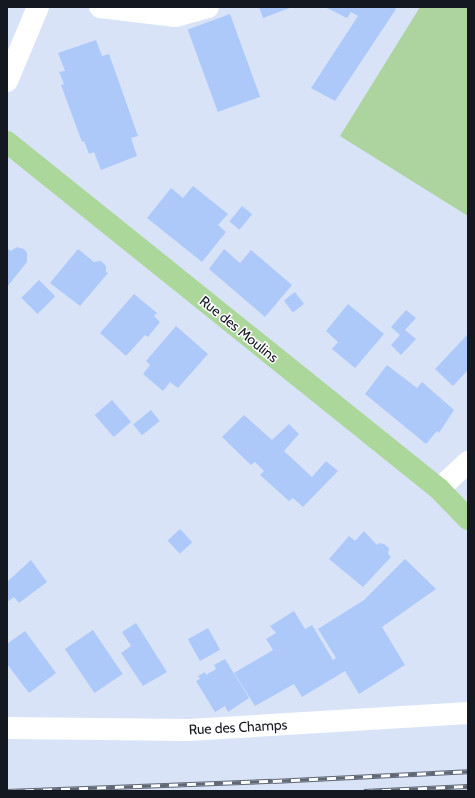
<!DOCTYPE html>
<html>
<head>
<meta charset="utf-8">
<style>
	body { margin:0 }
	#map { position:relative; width:475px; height:798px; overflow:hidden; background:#d8e3f8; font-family:Cabin,sans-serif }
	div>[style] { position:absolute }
	.green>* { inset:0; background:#add49e }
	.building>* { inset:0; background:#adc9fa; transform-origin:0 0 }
	.minor>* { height:22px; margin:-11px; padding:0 11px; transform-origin:11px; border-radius:11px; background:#fff }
	.major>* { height:22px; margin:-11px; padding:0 11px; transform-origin:11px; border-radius:11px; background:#acd79a }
	.rail>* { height:4.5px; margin-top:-2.25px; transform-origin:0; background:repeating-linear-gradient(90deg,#fff 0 9px,#616875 0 18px); box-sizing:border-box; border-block:1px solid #616875 }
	span { translate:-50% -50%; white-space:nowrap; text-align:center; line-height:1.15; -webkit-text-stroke:3px #fff; paint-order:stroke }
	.street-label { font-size:14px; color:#141820 }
	.frame { position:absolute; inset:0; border:8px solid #141820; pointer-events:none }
</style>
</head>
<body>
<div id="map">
	<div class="green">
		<i style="clip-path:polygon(420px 7px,468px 7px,468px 216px,340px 136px)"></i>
	</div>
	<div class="building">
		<i style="clip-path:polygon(259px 7px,292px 7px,263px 18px)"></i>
		<i style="clip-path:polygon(325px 7px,393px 7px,396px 9px,335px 101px,311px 88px,358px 16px,351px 12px,347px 18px)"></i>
		<i style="left:230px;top:14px;width:88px;height:45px;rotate:70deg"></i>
		<i style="clip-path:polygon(96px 40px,102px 56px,109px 54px,138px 136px,131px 138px,137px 156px,101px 170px,94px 152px,89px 154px,84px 141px,82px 142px,61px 85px,64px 84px,59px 72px,65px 71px,58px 53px)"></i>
		<i style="clip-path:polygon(193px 186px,228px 214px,218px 225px,226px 232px,202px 262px,147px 218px,171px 188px,183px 198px)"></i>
		<i style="left:242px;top:206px;width:13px;height:20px;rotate:39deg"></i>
		<i style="clip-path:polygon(17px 247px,24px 249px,27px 253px,27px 262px,7px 287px,7px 248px,11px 251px)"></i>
		<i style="clip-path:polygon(78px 249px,94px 262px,101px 261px,106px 266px,106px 272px,108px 273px,80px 306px,50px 283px)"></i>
		<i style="clip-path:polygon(224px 249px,240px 263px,251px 250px,292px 285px,265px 317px,209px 269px)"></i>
		<i style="left:39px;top:280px;width:23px;height:25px;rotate:45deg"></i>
		<i style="left:295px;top:292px;width:15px;height:14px;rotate:53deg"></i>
		<i style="clip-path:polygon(134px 294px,157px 313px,154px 316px,160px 322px,148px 337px,145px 335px,126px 356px,100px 333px)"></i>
		<i style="clip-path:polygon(348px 304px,384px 334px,355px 368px,332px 349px,338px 342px,326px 331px)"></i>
		<i style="clip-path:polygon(406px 310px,416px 318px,405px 330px,416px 339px,401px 355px,391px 345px,400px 335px,391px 327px)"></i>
		<i style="clip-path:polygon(176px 326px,208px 354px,178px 388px,170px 382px,163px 391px,143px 374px,150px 365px,146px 361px)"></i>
		<i style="clip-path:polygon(468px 334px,468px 370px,453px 386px,435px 369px)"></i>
		<i style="clip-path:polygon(387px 365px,417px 388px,422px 382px,454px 410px,439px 433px,437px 431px,426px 444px,365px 394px)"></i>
		<i style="left:112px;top:400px;width:29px;height:23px;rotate:49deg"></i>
		<i style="left:151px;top:410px;width:14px;height:23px;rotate:51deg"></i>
		<i style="clip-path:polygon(244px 415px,272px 440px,289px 424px,299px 434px,284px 451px,312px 477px,326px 461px,338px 471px,303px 507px,293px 498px,289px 501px,260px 475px,264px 471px,255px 462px,251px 465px,222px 437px)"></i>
		<i style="left:180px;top:529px;width:18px;height:17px;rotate:47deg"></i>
		<i style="clip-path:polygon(364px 531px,377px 545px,379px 543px,384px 544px,389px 548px,388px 554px,391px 557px,363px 587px,329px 559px,349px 536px,355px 541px)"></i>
		<i style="clip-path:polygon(405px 559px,436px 589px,382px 627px,405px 665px,359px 694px,345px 671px,302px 697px,294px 684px,255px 706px,234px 673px,273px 650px,266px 639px,276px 633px,270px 626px,294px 611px,305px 629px,312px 625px,333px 660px,336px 658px,318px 629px,364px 600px)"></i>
		<i style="clip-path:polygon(31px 560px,47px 582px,19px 603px,14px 597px,7px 602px,7px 582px)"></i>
		<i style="clip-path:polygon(136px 623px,167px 672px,143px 686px,121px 653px,131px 646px,122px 632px)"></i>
		<i style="left:208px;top:628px;width:25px;height:23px;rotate:61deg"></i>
		<i style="left:93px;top:630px;width:53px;height:34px;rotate:56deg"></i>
		<i style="clip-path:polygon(25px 631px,56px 673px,29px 693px,7px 664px,7px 644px)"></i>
		<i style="clip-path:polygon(225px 659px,249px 698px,228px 712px,225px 706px,215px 712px,196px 681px,200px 679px,198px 676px,205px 672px,206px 675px,216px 669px,214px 665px)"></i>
	</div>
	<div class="minor">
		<i style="left:100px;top:7px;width:76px;rotate:6.8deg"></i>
		<i style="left:175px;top:16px;width:34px;rotate:-15deg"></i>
		<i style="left:7px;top:81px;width:80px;rotate:-67.3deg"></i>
		<i style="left:439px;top:489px;width:40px;rotate:-43deg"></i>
		<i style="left:7px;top:728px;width:182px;rotate:0.6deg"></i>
		<i style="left:189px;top:730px;width:280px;rotate:-3.5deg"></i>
	</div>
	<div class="major">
		<i style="left:7px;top:142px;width:554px;rotate:38.77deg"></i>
		<i style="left:439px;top:489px;width:42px;rotate:46deg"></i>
	</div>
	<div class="rail">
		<i style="left:7px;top:791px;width:266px;rotate:-2.2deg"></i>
		<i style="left:273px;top:781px;width:195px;rotate:-2.9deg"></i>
		<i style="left:364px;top:791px;width:104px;rotate:-2.8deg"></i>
	</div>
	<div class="street-label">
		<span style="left:239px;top:329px;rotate:39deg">Rue des Moulins</span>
		<span style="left:238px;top:727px;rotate:-3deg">Rue des Champs</span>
	</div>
	<div class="frame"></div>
</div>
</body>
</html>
